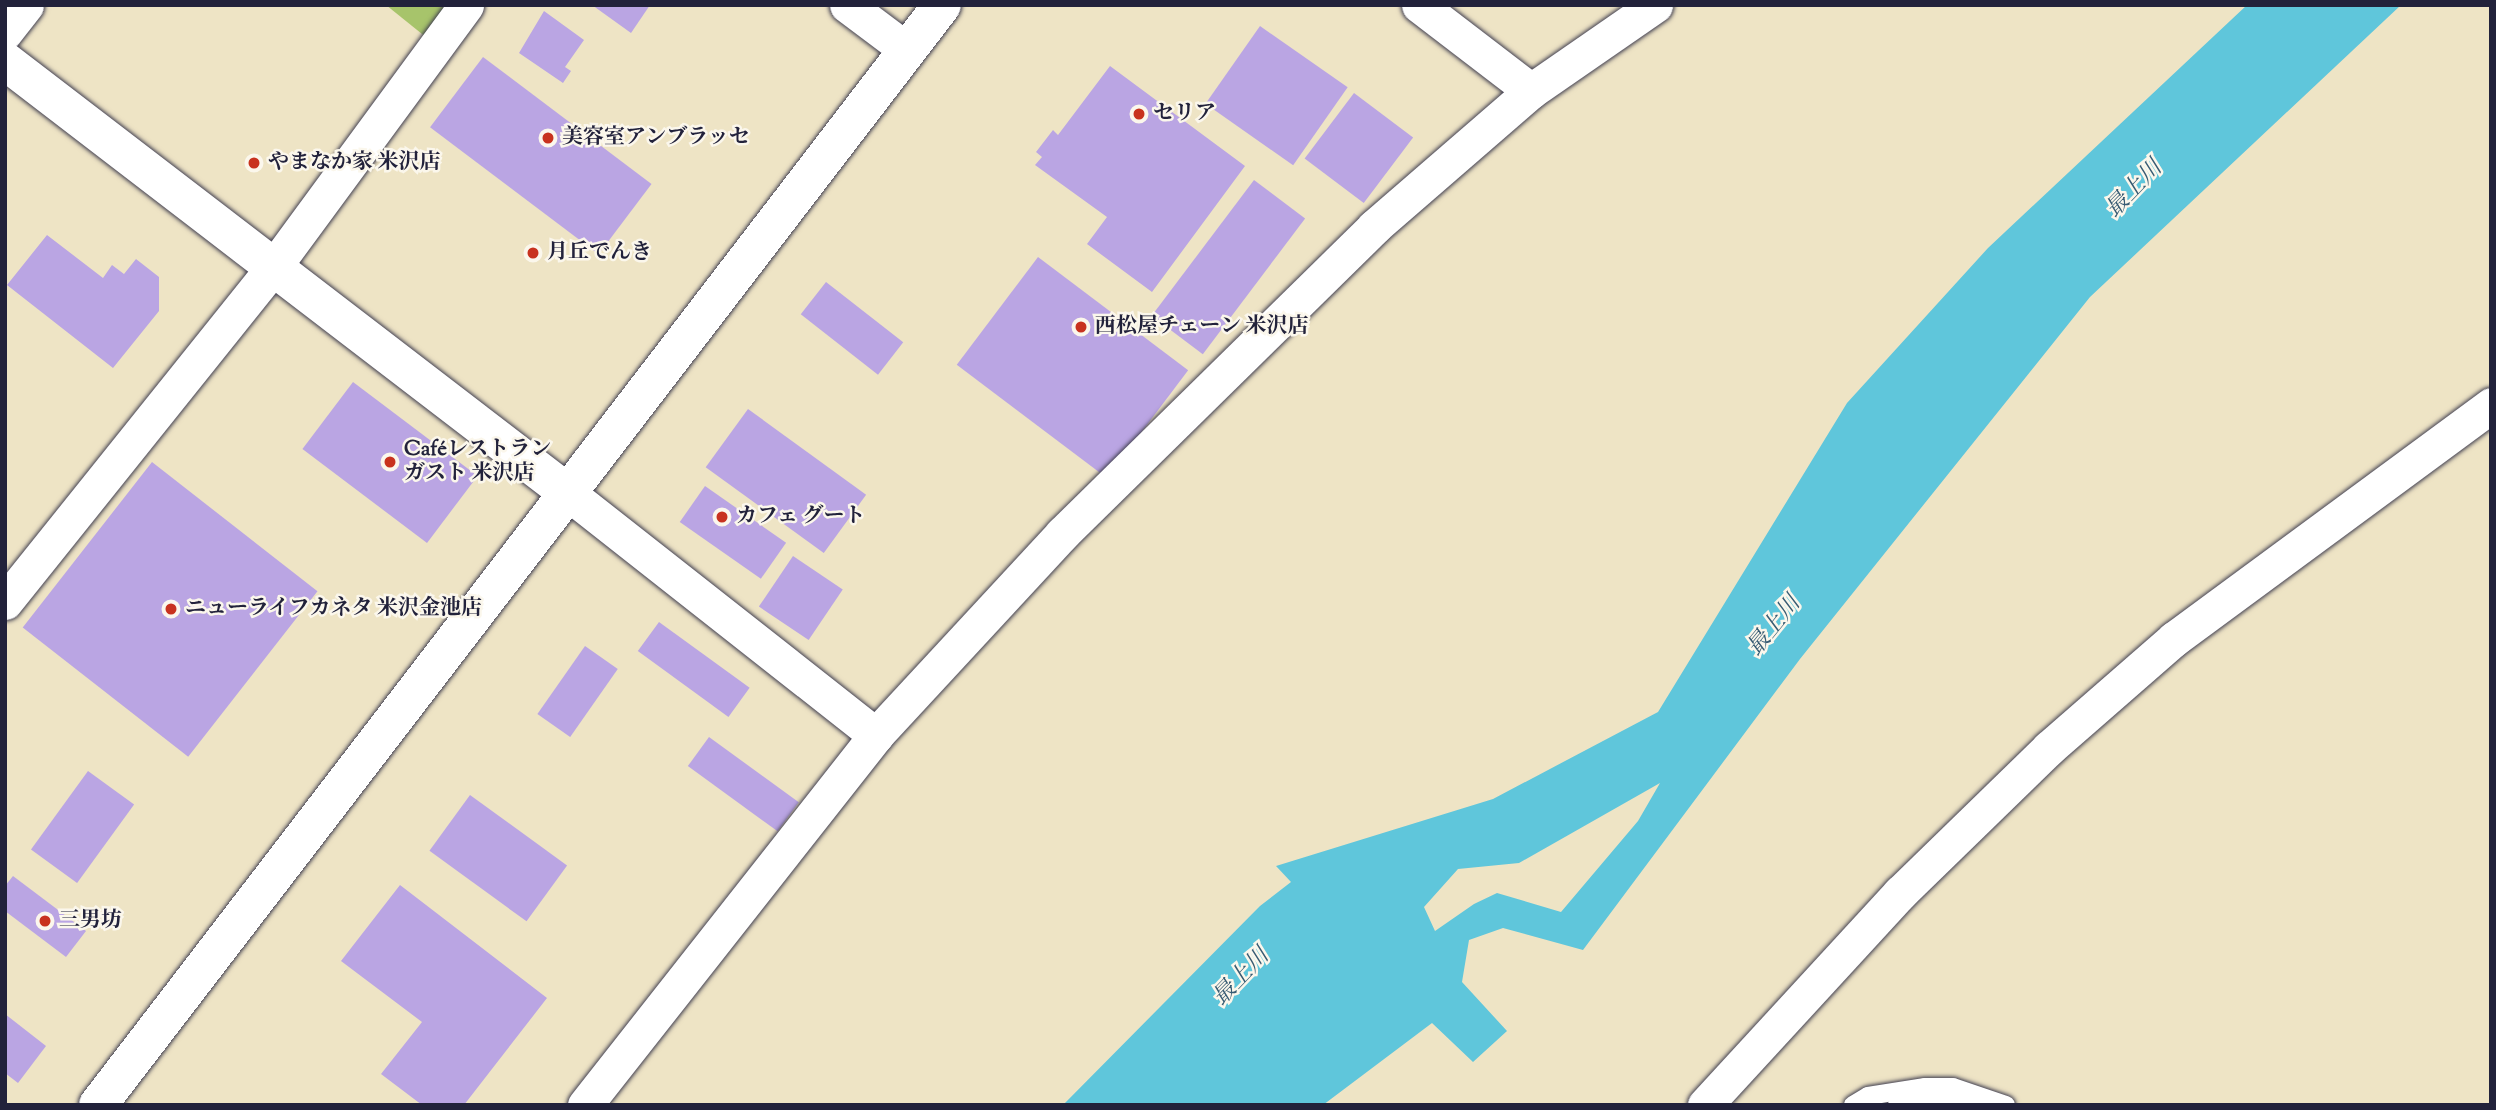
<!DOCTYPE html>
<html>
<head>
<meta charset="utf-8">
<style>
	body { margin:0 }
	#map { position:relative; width:2496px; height:1110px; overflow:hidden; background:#eee4c5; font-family:"Sorts Mill Goudy","Noto Serif JP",serif }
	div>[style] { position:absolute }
	.green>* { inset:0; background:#a7c46b }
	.water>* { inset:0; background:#5fc6db }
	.building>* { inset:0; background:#baa5e3; transform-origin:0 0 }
	.roads { filter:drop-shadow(0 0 2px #413f50) drop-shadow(0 0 2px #413f50) }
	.service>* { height:18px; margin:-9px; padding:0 9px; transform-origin:9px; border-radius:9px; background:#fff }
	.minor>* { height:35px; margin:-17.5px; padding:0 17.5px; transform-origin:17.5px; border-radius:17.5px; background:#fff }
	.tertiary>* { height:38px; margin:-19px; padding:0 19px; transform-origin:19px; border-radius:19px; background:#fff }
	.dots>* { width:19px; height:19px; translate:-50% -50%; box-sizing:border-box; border:4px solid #fbf7ec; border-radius:50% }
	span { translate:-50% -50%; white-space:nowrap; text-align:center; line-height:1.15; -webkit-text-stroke:5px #fbf7ec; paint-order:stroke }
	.poi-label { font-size:21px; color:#22223b; font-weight:700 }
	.left { translate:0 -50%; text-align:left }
	.water-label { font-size:23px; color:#375b73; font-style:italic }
	.frame { position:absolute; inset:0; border:7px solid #22223b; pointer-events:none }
</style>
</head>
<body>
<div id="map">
	<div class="green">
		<i style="clip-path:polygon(386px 5px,452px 5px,427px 38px)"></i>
	</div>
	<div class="water">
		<i style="clip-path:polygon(evenodd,2247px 5px,2401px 5px,2090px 297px,1800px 659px,1583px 950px,1503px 928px,1469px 940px,1462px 982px,1507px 1031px,1473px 1062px,1432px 1023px,1323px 1105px,1063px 1105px,1260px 906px,1291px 882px,1276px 866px,1493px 799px,1658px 712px,1847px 403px,1988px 248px,2247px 5px,1660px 783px,1638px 821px,1561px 912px,1497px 893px,1474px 904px,1435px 931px,1424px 907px,1458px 869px,1519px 863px,1660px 783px)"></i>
	</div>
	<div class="building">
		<i style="clip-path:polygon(592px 5px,650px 5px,631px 33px)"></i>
		<i style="clip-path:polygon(544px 11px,584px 40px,565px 67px,571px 71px,563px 83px,519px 53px)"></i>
		<i style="left:1260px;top:26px;width:107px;height:95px;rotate:35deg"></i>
		<i style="left:483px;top:57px;width:211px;height:88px;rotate:37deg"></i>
		<i style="clip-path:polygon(1110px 66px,1245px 166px,1152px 292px,1087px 244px,1107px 217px,1035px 165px,1042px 157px,1036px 152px,1053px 130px,1058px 135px)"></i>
		<i style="left:1354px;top:93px;width:74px;height:82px;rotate:37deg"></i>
		<i style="left:1254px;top:180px;width:64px;height:170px;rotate:37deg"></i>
		<i style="clip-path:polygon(47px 235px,103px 278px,112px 265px,124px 274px,136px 259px,159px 277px,159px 311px,113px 368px,7px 285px)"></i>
		<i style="left:1038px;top:257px;width:188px;height:135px;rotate:37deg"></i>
		<i style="left:826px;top:282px;width:98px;height:41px;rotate:38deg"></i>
		<i style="left:353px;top:382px;width:156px;height:84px;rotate:37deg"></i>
		<i style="left:748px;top:409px;width:146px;height:72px;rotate:36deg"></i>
		<i style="left:152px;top:462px;width:210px;height:210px;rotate:38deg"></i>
		<i style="left:705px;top:486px;width:99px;height:44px;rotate:35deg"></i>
		<i style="left:793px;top:556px;width:60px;height:61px;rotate:34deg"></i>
		<i style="left:659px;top:622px;width:112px;height:36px;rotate:36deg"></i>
		<i style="left:585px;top:646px;width:40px;height:83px;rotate:35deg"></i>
		<i style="left:709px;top:737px;width:111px;height:36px;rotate:36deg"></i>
		<i style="left:88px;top:771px;width:57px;height:97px;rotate:36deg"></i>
		<i style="left:470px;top:795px;width:120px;height:69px;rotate:36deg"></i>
		<i style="clip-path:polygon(13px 876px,86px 931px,66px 957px,5px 911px,5px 886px)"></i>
		<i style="clip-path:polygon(400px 885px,547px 998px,464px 1105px,422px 1105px,381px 1074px,422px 1022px,341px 961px)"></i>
		<i style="clip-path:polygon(5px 1014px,46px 1046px,18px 1083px,5px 1073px)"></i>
	</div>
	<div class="roads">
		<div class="service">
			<i style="left:1853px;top:1105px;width:17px;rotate:-31deg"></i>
			<i style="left:1868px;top:1096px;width:58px;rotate:-9deg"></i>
			<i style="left:1925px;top:1087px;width:28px"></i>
			<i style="left:1953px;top:1087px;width:56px;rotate:18.8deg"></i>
			<i style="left:1897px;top:1105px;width:51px;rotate:-6.7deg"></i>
			<i style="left:1948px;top:1099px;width:28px;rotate:13deg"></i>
		</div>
		<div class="minor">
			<i style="left:847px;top:5px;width:75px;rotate:36.9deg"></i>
			<i style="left:1419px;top:5px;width:141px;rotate:37.5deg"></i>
			<i style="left:5px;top:32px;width:34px;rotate:-52deg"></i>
			<i style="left:568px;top:493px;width:392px;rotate:38.2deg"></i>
			<i style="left:5px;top:602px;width:428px;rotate:-51.3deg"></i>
			<i style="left:273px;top:268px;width:326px;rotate:-53.7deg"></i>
			<i style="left:585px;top:1105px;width:471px;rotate:-51.8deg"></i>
			<i style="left:876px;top:735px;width:274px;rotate:-47.2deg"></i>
			<i style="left:1062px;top:534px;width:438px;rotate:-44.5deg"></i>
			<i style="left:1374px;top:227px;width:208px;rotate:-40.9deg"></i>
			<i style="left:1531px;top:91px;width:151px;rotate:-34.7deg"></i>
			<i style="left:1705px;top:1105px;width:288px;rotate:-47.4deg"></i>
			<i style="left:1900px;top:893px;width:208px;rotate:-44.2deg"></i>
			<i style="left:2049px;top:748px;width:166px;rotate:-41.1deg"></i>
			<i style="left:2174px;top:639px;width:394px;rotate:-36.4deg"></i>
		</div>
		<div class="tertiary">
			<i style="left:5px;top:61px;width:710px;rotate:37.5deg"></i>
			<i style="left:98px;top:1105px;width:1386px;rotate:-52.5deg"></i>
		</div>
	</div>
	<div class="dots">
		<i style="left:1139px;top:114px;background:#c8321e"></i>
		<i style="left:548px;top:138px;background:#c8321e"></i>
		<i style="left:254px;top:163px;background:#c8321e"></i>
		<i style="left:533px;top:253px;background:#c8321e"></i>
		<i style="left:1081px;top:327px;background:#c8321e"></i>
		<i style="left:390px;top:462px;background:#c8321e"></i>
		<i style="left:722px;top:517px;background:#c8321e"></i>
		<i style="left:171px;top:609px;background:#c8321e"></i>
		<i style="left:45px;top:921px;background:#c8321e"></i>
	</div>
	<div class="poi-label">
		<span class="left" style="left:1153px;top:114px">セリア</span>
		<span class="left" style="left:562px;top:138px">美容室アンブラッセ</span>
		<span class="left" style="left:268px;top:163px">やまなか家 米沢店</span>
		<span class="left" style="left:547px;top:253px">月丘でんき</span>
		<span class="left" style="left:1095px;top:327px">西松屋チェーン 米沢店</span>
		<span class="left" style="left:404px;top:462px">Caféレストラン<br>ガスト 米沢店</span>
		<span class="left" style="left:736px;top:517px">カフェ グート</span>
		<span class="left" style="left:185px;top:609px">ニューライフカネタ 米沢金池店</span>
		<span class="left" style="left:59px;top:921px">三男坊</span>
	</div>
	<div class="water-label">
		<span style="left:2135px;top:190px;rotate:-46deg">最上川</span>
		<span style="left:1775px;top:627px;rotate:-51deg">最上川</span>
		<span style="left:1242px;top:978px;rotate:-46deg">最上川</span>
	</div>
	<div class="frame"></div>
</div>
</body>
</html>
